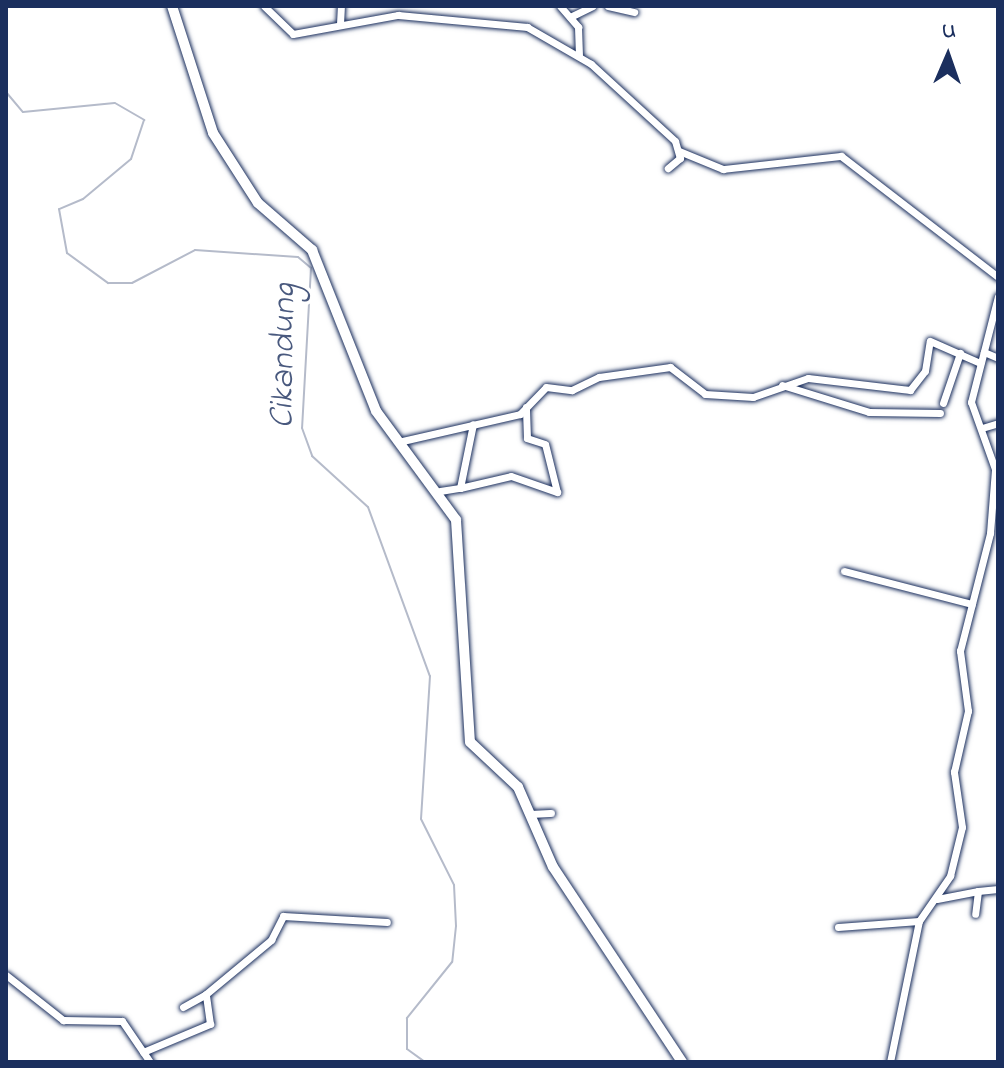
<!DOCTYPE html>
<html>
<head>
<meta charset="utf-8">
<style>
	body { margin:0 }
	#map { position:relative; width:1004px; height:1068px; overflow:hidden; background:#fff; font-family:"Indie Flower",sans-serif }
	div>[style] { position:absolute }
	.stream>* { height:2px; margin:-1px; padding:0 1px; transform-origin:1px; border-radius:1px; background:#b5bbca }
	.roads { filter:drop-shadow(0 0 2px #1b2f5e) drop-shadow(0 0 2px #1b2f5e) }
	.street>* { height:7px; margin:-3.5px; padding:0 3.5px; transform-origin:3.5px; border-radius:3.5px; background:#fff }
	.secondary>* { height:10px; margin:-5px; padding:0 5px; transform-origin:5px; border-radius:5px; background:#fff }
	span { translate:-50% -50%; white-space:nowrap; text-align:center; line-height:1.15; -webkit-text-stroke:7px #fff; paint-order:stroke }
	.water-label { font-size:34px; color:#49597e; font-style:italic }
	.frame { position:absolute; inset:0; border:8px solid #1b2f5e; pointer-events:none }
	.north { position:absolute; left:908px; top:16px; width:80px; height:80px; -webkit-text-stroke:6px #fff; paint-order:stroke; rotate:2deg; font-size:22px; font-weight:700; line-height:32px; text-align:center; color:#1b2f5e }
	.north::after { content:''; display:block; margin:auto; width:28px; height:36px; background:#1b2f5e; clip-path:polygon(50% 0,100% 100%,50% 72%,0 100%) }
</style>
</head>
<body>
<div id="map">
	<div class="stream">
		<i style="left:6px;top:92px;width:26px;rotate:50deg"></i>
		<i style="left:23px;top:112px;width:92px;rotate:-5.6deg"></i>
		<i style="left:115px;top:103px;width:34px;rotate:30deg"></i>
		<i style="left:144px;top:120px;width:41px;rotate:108.4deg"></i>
		<i style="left:131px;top:159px;width:62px;rotate:140.2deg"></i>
		<i style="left:83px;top:199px;width:26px;rotate:157deg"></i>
		<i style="left:59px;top:209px;width:45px;rotate:79.7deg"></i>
		<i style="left:67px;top:253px;width:51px;rotate:36.2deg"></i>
		<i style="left:108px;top:283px;width:24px"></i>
		<i style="left:132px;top:283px;width:71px;rotate:-27.6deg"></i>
		<i style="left:195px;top:250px;width:103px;rotate:3.9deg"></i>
		<i style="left:298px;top:257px;width:17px;rotate:40deg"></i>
		<i style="left:311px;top:268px;width:160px;rotate:93.2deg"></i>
		<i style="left:302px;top:428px;width:30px;rotate:70deg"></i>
		<i style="left:312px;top:456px;width:76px;rotate:42.3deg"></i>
		<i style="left:368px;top:507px;width:180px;rotate:69.9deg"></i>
		<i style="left:430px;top:676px;width:143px;rotate:93.6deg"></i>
		<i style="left:421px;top:819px;width:74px;rotate:63.4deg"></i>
		<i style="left:454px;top:885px;width:41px;rotate:87.2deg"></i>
		<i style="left:456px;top:926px;width:36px;rotate:96deg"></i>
		<i style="left:452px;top:962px;width:72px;rotate:128.8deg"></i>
		<i style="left:407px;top:1018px;width:31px;rotate:90deg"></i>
		<i style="left:407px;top:1049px;width:22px;rotate:36deg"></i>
		<i style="left:468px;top:1062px;width:38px"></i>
	</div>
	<div class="roads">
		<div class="street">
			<i style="left:264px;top:6px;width:40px;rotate:44deg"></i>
			<i style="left:293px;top:34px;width:107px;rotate:-10.3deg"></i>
			<i style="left:398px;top:15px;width:130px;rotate:5.3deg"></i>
			<i style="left:527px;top:27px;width:74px;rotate:30deg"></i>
			<i style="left:591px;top:64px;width:114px;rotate:42.5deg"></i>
			<i style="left:675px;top:141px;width:18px;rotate:74deg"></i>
			<i style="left:680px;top:158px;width:16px;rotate:140deg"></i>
			<i style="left:560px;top:6px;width:28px;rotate:49deg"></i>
			<i style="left:578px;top:27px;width:28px;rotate:88deg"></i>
			<i style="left:608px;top:6px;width:27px;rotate:13deg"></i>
			<i style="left:570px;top:17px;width:25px;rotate:-26deg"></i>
			<i style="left:340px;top:24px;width:18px;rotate:-87deg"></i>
			<i style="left:679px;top:151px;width:48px;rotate:22.2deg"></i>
			<i style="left:723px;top:169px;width:119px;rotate:-6.3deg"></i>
			<i style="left:841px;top:156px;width:198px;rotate:37.6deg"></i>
			<i style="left:984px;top:352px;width:15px;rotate:23deg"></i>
			<i style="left:782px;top:385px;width:91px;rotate:17.2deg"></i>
			<i style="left:869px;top:412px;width:71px;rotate:0.8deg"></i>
			<i style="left:943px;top:403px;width:53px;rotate:-71.2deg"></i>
			<i style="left:982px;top:428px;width:17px;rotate:-17deg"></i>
			<i style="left:398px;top:442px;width:125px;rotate:-12.9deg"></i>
			<i style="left:520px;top:414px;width:37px;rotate:-46deg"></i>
			<i style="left:546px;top:387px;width:26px;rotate:7deg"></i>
			<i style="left:572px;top:390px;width:30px;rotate:-26deg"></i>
			<i style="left:599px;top:377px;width:72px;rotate:-8deg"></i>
			<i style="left:670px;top:367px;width:44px;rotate:37.6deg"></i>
			<i style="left:705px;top:394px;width:48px;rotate:3.6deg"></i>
			<i style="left:753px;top:397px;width:58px;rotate:-19.1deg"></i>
			<i style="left:808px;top:378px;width:103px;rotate:6.7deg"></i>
			<i style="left:910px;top:390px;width:24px;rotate:-52deg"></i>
			<i style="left:925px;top:371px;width:30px;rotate:-81deg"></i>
			<i style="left:930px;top:341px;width:55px;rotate:23.7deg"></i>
			<i style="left:460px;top:488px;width:52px;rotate:-13.2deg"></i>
			<i style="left:511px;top:476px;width:49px;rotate:19.2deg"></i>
			<i style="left:557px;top:492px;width:49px;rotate:-104deg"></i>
			<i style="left:545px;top:444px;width:19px;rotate:-162deg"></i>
			<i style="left:527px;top:438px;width:31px;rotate:-92deg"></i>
			<i style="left:440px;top:491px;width:20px;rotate:-9deg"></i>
			<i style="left:460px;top:488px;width:65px;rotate:-78.5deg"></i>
			<i style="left:844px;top:571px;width:132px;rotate:14.5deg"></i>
			<i style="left:529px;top:814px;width:22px;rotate:-3deg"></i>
			<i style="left:978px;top:891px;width:20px;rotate:-6deg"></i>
			<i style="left:937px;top:899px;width:42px;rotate:-11deg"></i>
			<i style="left:978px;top:891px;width:23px;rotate:97deg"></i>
			<i style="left:838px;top:927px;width:81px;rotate:-4.2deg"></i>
			<i style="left:6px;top:975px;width:73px;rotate:38.3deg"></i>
			<i style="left:63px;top:1020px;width:59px;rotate:1deg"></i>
			<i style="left:122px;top:1021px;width:50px;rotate:55.7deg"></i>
			<i style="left:183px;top:1007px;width:26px;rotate:-29deg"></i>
			<i style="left:143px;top:1052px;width:73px;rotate:-22.7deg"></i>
			<i style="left:210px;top:1024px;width:30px;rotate:-98deg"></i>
			<i style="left:206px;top:994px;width:85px;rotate:-39.7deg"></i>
			<i style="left:271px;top:940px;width:27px;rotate:-63deg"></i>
			<i style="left:283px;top:916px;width:104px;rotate:3.3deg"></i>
			<i style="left:890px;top:1062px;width:144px;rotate:-78.4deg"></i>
			<i style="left:919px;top:921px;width:55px;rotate:-55.4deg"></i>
			<i style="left:950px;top:876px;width:50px;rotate:-76.2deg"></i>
			<i style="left:962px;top:827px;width:56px;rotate:-98.3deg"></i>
			<i style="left:954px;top:772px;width:63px;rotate:-77.1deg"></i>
			<i style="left:968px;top:711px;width:61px;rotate:-97.6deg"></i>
			<i style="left:960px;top:651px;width:122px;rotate:-75.7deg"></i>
			<i style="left:990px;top:533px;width:64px;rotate:-85.5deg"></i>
			<i style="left:995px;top:469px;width:71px;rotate:-109.7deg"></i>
			<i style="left:971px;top:402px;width:109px;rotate:-75.7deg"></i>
		</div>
		<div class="secondary">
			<i style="left:172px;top:6px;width:133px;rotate:72.1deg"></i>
			<i style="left:213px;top:133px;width:83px;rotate:57.3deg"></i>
			<i style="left:258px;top:203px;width:72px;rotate:41deg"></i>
			<i style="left:312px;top:250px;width:173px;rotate:68.3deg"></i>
			<i style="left:376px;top:411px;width:135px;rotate:53.7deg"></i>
			<i style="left:456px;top:520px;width:222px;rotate:86.4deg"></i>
			<i style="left:470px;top:742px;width:66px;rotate:43.2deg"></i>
			<i style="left:518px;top:787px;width:87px;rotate:66.4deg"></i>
			<i style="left:553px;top:867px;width:234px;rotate:56.5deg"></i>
		</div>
	</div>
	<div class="water-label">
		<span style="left:285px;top:356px;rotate:-89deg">Cikandung</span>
	</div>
	<div class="frame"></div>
	<div class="north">U</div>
</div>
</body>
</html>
